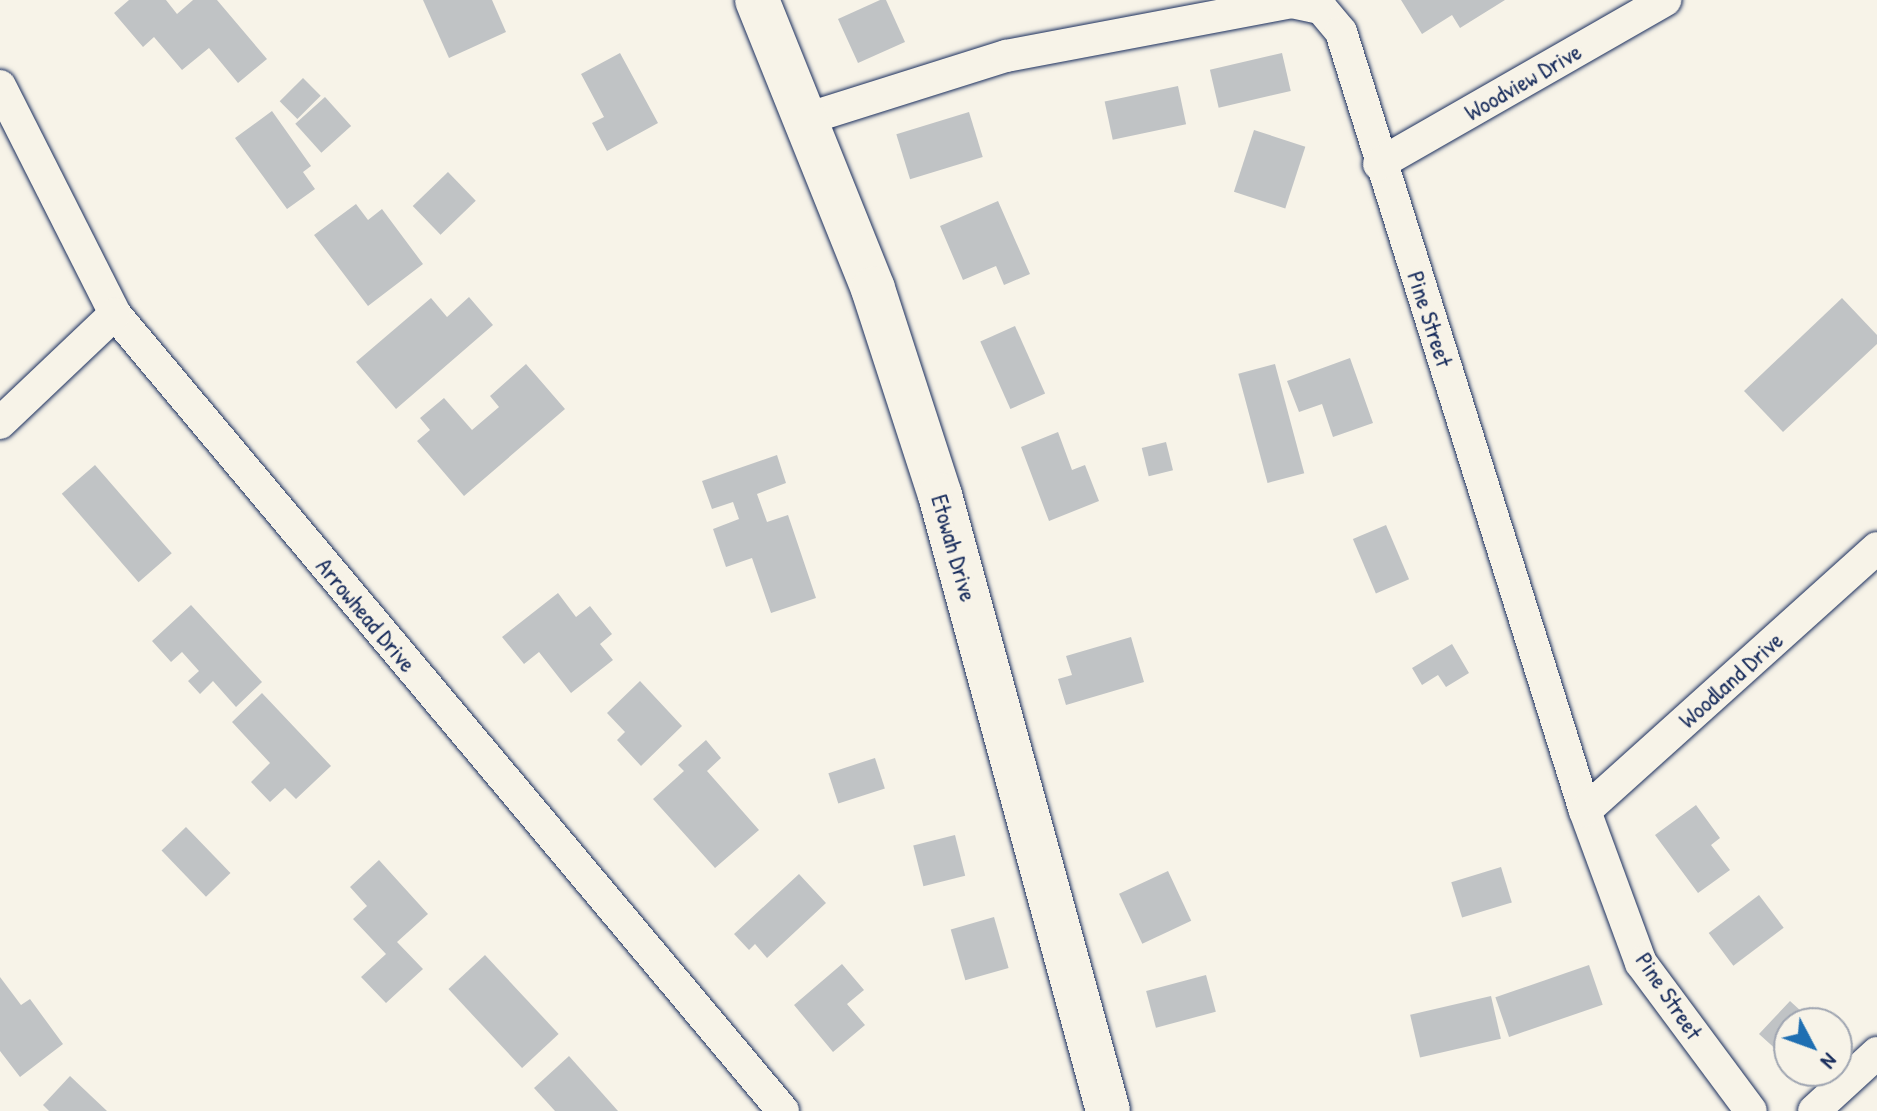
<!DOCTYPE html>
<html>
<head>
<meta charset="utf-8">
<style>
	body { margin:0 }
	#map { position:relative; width:1877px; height:1111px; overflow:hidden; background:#f7f3e8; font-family:"Patrick Hand",sans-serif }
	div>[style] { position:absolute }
	.building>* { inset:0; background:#c0c3c5; transform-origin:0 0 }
	.roads { filter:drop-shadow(0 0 2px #1b2f5e) drop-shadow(0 0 2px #1b2f5e) }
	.street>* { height:32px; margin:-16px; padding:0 16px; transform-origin:16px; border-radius:16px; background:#f7f3e8 }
	.secondary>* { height:44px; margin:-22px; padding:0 22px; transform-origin:22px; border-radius:22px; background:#f7f3e8 }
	span { translate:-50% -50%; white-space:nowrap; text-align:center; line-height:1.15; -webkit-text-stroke:7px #f7f3e8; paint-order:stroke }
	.street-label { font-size:24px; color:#1b2f5e }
	.north { position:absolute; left:1773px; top:1007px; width:80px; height:80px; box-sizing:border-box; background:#f7f3e8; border:2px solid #9fa5b1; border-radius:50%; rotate:131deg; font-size:22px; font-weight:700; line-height:32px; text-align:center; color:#1b2f5e }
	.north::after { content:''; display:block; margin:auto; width:28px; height:36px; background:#1f6fb2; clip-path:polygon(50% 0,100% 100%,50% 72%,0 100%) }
</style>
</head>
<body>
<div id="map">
	<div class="building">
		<i style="clip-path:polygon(129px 0,166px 0,177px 14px,193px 0,217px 0,267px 59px,238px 83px,209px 48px,182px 70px,154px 37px,143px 47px,114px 13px)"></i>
		<i style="clip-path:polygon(423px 0,492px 0,506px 32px,449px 58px)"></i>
		<i style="clip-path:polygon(880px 0,886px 0,905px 42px,858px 63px,838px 19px)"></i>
		<i style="clip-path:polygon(1401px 0,1505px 0,1460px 28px,1452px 15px,1422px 34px)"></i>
		<i style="clip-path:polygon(620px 53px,658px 123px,607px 151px,592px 123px,604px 117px,581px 74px)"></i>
		<i style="left:1282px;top:53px;width:39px;height:74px;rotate:77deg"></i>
		<i style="left:303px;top:78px;width:25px;height:33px;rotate:45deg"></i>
		<i style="left:1178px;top:86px;width:39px;height:75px;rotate:78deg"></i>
		<i style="left:325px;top:97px;width:39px;height:40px;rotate:48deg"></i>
		<i style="clip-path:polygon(272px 111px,311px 166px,303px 172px,315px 189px,287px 209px,235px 138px)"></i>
		<i style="left:969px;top:112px;width:47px;height:76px;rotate:73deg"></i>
		<i style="left:1254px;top:130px;width:54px;height:65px;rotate:18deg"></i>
		<i style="left:448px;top:172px;width:40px;height:49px;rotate:46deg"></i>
		<i style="clip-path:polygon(998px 201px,1030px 274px,1004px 285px,996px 266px,963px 280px,940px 226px)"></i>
		<i style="clip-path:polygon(356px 204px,368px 220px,382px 209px,423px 264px,368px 306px,314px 235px)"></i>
		<i style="clip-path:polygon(469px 297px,493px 325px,396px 409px,356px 362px,431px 298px,447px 317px)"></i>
		<i style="clip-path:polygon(1842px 298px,1877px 335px,1877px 344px,1783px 432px,1744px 391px)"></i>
		<i style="left:1015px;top:326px;width:74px;height:38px;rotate:66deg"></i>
		<i style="clip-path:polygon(1350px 358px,1373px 423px,1333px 437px,1322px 404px,1299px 412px,1287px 381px)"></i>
		<i style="clip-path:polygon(526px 364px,565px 409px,464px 496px,417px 441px,430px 430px,420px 418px,444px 398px,472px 430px,499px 407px,490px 396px)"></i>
		<i style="left:1275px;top:364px;width:113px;height:38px;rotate:75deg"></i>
		<i style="clip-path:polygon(1058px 432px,1072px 470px,1085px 465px,1099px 501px,1049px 521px,1021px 447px)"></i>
		<i style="left:1166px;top:442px;width:29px;height:25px;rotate:76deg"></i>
		<i style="clip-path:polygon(777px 455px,786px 483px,757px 494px,767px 522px,788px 515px,816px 598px,771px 613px,752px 558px,726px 567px,713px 529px,739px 519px,733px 502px,712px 509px,702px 481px)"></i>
		<i style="left:95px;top:465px;width:117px;height:44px;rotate:49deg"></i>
		<i style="left:1386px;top:525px;width:59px;height:36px;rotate:67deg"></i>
		<i style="clip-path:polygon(558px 593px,576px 617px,590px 606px,612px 634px,600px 644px,613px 660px,571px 693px,539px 652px,524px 664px,502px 637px)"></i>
		<i style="clip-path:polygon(191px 605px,262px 682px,236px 707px,213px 681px,200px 694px,188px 681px,199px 671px,182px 652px,171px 662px,152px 641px)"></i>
		<i style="clip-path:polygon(1131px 637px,1144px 682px,1066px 705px,1058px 679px,1072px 675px,1066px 656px)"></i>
		<i style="clip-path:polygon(1452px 644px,1469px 673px,1446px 687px,1438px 675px,1422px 685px,1412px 668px)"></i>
		<i style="clip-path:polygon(640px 681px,682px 726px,641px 766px,617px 740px,625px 732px,607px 713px)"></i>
		<i style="clip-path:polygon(262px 693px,331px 766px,296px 799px,285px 788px,270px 802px,251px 782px,270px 763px,232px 722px)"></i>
		<i style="clip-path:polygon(706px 740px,721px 758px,707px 771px,759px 830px,715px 868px,653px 799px,684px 771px,678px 765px)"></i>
		<i style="left:875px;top:758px;width:32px;height:49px;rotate:72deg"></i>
		<i style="clip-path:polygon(1696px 805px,1720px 838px,1711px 845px,1730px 870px,1698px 893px,1655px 835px)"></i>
		<i style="left:186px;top:827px;width:64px;height:34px;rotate:46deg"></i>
		<i style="left:955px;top:835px;width:42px;height:43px;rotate:76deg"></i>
		<i style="clip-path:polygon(379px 860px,428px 914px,397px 942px,423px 969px,386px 1003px,361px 977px,386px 954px,353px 919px,367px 906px,350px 887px)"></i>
		<i style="left:1501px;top:867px;width:37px;height:52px;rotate:73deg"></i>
		<i style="left:1168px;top:871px;width:55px;height:54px;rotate:65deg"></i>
		<i style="clip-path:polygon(799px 874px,826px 903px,767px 958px,755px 944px,749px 950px,734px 934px)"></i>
		<i style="left:1759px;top:895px;width:41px;height:63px;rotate:53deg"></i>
		<i style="left:994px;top:917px;width:53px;height:45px;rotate:74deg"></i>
		<i style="left:485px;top:955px;width:108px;height:50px;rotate:47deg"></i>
		<i style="clip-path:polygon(842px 964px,864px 990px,847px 1004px,865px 1025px,833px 1052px,794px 1005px)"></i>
		<i style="left:1589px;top:965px;width:42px;height:99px;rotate:71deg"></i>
		<i style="left:1206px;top:975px;width:38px;height:62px;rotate:75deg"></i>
		<i style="clip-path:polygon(0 977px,21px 1005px,30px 999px,63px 1044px,20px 1077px,0 1051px)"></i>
		<i style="left:1491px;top:996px;width:44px;height:83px;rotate:77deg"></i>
		<i style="clip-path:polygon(1790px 1001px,1814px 1023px,1789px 1023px,1789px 1061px,1759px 1034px)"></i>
		<i style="clip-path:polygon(569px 1056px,618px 1111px,555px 1111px,534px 1088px)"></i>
		<i style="clip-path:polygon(70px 1076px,107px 1111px,49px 1111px,43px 1105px)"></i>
	</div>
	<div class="roads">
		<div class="street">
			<i style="left:0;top:86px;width:255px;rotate:63.2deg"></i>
			<i style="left:115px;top:314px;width:1040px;rotate:50.03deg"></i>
			<i style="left:806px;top:119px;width:210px;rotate:-17.5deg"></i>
			<i style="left:1006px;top:56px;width:291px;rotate:-10.7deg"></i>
			<i style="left:1292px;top:2px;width:30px;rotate:12deg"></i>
			<i style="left:1321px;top:8px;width:31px;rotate:50deg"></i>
			<i style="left:1341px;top:32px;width:816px;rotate:72.61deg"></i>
			<i style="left:1585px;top:811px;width:162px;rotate:69.8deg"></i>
			<i style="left:1641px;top:963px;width:184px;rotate:53.4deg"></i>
			<i style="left:1379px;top:164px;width:330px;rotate:-29.8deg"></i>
			<i style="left:0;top:423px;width:158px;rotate:-43.5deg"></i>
			<i style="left:1585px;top:811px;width:393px;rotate:-42deg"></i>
			<i style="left:1814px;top:1111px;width:86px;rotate:-42.6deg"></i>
		</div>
		<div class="secondary">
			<i style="left:757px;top:0;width:311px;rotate:68.1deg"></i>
			<i style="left:873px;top:289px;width:217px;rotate:72deg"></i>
			<i style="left:940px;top:495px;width:638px;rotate:74.74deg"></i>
		</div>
	</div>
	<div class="street-label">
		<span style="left:1523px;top:82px;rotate:-30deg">Woodview Drive</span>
		<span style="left:1430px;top:319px;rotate:72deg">Pine Street</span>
		<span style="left:954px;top:548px;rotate:74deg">Etowah Drive</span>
		<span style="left:366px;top:615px;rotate:50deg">Arrowhead Drive</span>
		<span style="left:1731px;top:680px;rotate:-42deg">Woodland Drive</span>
		<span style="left:1669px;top:996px;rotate:56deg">Pine Street</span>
	</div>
	<div class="north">N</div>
</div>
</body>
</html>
